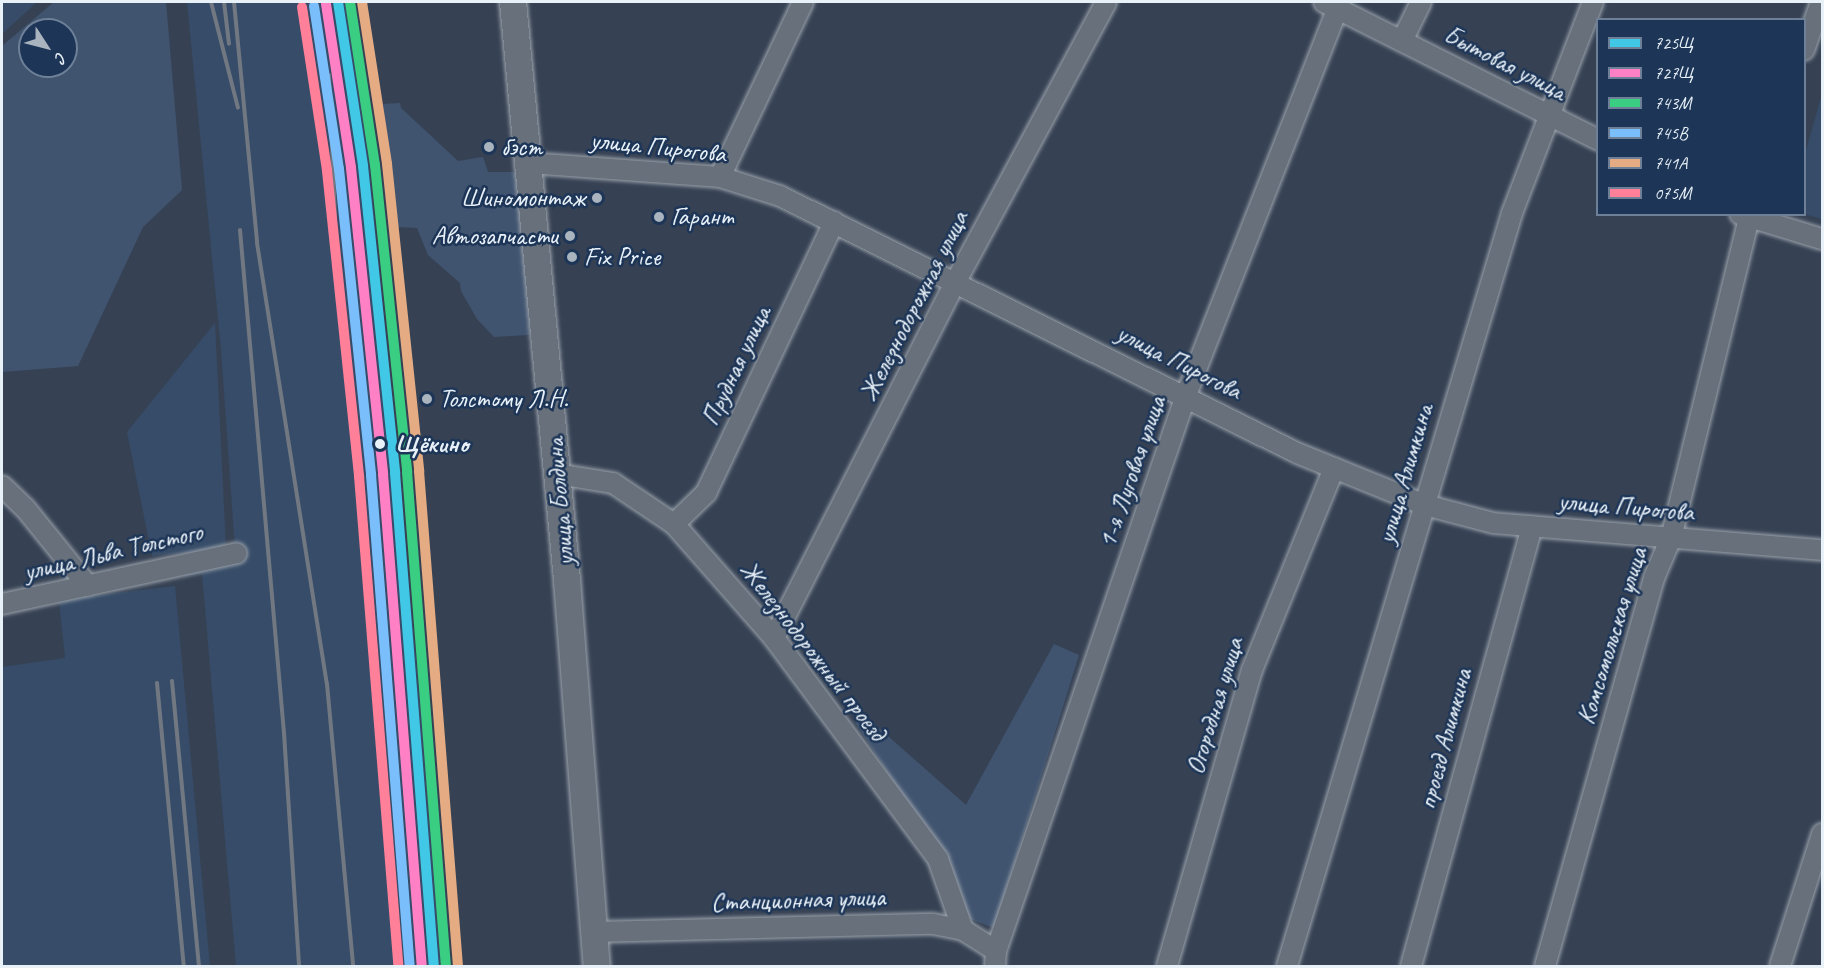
<!DOCTYPE html>
<html>
<head>
<meta charset="utf-8">
<style>
	body { margin:0 }
	#map { position:relative; width:1824px; height:968px; overflow:hidden; background:#364254; font-family:Caveat,sans-serif }
	div>[style] { position:absolute }
	.built>* { inset:0; background:#364c68 }
	.green>* { inset:0; background:#405470 }
	.roads { filter:drop-shadow(0 0 2px #9ba2ab) drop-shadow(0 0 2px #9ba2ab) }
	.minor>* { height:20px; margin:-10px; padding:0 10px; transform-origin:10px; border-radius:10px; background:#68717b }
	.major>* { height:26px; margin:-13px; padding:0 13px; transform-origin:13px; border-radius:13px; background:#68717b }
	.rail>* { height:4px; margin:-2px; padding:0 2px; transform-origin:2px; border-radius:2px; background:#717882 }
	.rail-1>* { height:10px; margin:-5px; padding:0 5px; transform-origin:5px; border-radius:5px; background:#40c8e6 }
	.rail-2>* { height:10px; margin:-5px; padding:0 5px; transform-origin:5px; border-radius:5px; background:#ff80c5 }
	.rail-3>* { height:10px; margin:-5px; padding:0 5px; transform-origin:5px; border-radius:5px; background:#3ace82 }
	.rail-4>* { height:10px; margin:-5px; padding:0 5px; transform-origin:5px; border-radius:5px; background:#7abffc }
	.rail-5>* { height:10px; margin:-5px; padding:0 5px; transform-origin:5px; border-radius:5px; background:#e5ac83 }
	.rail-6>* { height:10px; margin:-5px; padding:0 5px; transform-origin:5px; border-radius:5px; background:#ff8098 }
	.dots>* { width:16px; height:16px; translate:-50% -50%; box-sizing:border-box; border:3px solid #1d3557; border-radius:50% }
	span { translate:-50% -50%; white-space:nowrap; text-align:center; line-height:1.15; -webkit-text-stroke:5px #1d3557; paint-order:stroke }
	.street-label { font-size:26px; color:#e8f1f8 }
	.poi-label { font-size:26px; color:#e8f1f8 }
	.left { translate:0 -50%; text-align:left }
	.right { translate:-100% -50%; text-align:right }
	.stop-label { font-size:26px; color:#e8f1f8; font-weight:700 }
	.frame { position:absolute; inset:0; border:3px solid #e8f1f8; pointer-events:none }
	.legend { position:absolute; left:1596px; top:18px; width:210px; height:198px; box-sizing:border-box; background:#1d3557; border:2px solid #6e8097; margin:0; padding:8px 10px; list-style:none; font-size:18px; color:#e8f1f8 }
	.legend li { display:flex; align-items:center; gap:12px; height:30px }
	.legend b { width:30px; border:2px solid #6e8097 }
	.north { position:absolute; left:18px; top:18px; width:60px; height:60px; box-sizing:border-box; background:#1d3557; border:2px solid #6e8097; border-radius:50%; rotate:126deg; font-size:16px; font-weight:700; line-height:24px; text-align:center; color:#e8f1f8 }
	.north::after { content:''; display:block; margin:auto; width:21px; height:27px; background:#aab4bf; clip-path:polygon(50% 0,100% 100%,50% 72%,0 100%) }
</style>
</head>
<body>
<div id="map">
	<div class="built">
		<i style="clip-path:polygon(2px 2px,37px 2px,2px 34px)"></i>
		<i style="clip-path:polygon(187px 2px,354px 2px,445px 966px,236px 966px,202px 574px,181px 576px,175px 557px,235px 549px,221px 349px)"></i>
		<i style="clip-path:polygon(1822px 94px,1822px 219px,1804px 214px,1805px 154px)"></i>
		<i style="clip-path:polygon(215px 323px,226px 549px,152px 556px,127px 432px)"></i>
		<i style="clip-path:polygon(175px 586px,210px 966px,2px 966px,2px 667px,65px 658px,59px 600px)"></i>
	</div>
	<div class="green">
		<i style="clip-path:polygon(evenodd,54px 2px,166px 2px,182px 190px,143px 227px,78px 366px,2px 372px,2px 46px,54px 2px,30px 30px,66px 30px,66px 66px,30px 66px,30px 30px)"></i>
		<i style="clip-path:polygon(400px 103px,401px 108px,458px 161px,483px 157px,488px 172px,525px 172px,542px 334px,494px 337px,477px 319px,461px 291px,460px 283px,428px 255px,417px 228px,397px 227px,383px 104px)"></i>
		<i style="clip-path:polygon(1054px 644px,1079px 655px,994px 928px,965px 917px,942px 857px,855px 722px,863px 714px,966px 805px)"></i>
	</div>
	<div class="roads">
		<div class="minor">
			<i style="left:1324px;top:2px;width:307px;rotate:26.7deg"></i>
			<i style="left:1402px;top:41px;width:43px;rotate:-64deg"></i>
			<i style="left:1804px;top:50px;width:51px;rotate:-70.5deg"></i>
			<i style="left:529px;top:163px;width:192px;rotate:4.2deg"></i>
			<i style="left:720px;top:177px;width:63px;rotate:17.6deg"></i>
			<i style="left:780px;top:196px;width:577px;rotate:26.43deg"></i>
			<i style="left:1297px;top:453px;width:138px;rotate:22.1deg"></i>
			<i style="left:1425px;top:505px;width:70px;rotate:14.8deg"></i>
			<i style="left:1493px;top:523px;width:330px;rotate:4.7deg"></i>
			<i style="left:720px;top:177px;width:194px;rotate:-64.6deg"></i>
			<i style="left:1740px;top:214px;width:86px;rotate:17deg"></i>
			<i style="left:557px;top:474px;width:57px;rotate:9.1deg"></i>
			<i style="left:613px;top:483px;width:73px;rotate:33.9deg"></i>
			<i style="left:674px;top:524px;width:152px;rotate:48.7deg"></i>
			<i style="left:774px;top:638px;width:275px;rotate:53.4deg"></i>
			<i style="left:938px;top:859px;width:75px;rotate:70.6deg"></i>
			<i style="left:2px;top:486px;width:32px;rotate:44deg"></i>
			<i style="left:25px;top:508px;width:100px;rotate:51.1deg"></i>
			<i style="left:674px;top:524px;width:45px;rotate:-44.1deg"></i>
			<i style="left:706px;top:493px;width:300px;rotate:-64.7deg"></i>
			<i style="left:2px;top:604px;width:240px;rotate:-12.2deg"></i>
			<i style="left:774px;top:638px;width:398px;rotate:-63deg"></i>
			<i style="left:955px;top:283px;width:319px;rotate:-61.7deg"></i>
			<i style="left:594px;top:932px;width:339px;rotate:-1.4deg"></i>
			<i style="left:933px;top:924px;width:31px;rotate:11deg"></i>
			<i style="left:963px;top:930px;width:39px;rotate:32deg"></i>
			<i style="left:995px;top:966px;width:15px;rotate:-86deg"></i>
			<i style="left:996px;top:951px;width:588px;rotate:-71.13deg"></i>
			<i style="left:1186px;top:395px;width:422px;rotate:-68.6deg"></i>
			<i style="left:1167px;top:966px;width:308px;rotate:-74deg"></i>
			<i style="left:1252px;top:670px;width:218px;rotate:-67.9deg"></i>
			<i style="left:1287px;top:966px;width:786px;rotate:-73.36deg"></i>
			<i style="left:1512px;top:213px;width:226px;rotate:-69deg"></i>
			<i style="left:1411px;top:966px;width:456px;rotate:-74.6deg"></i>
			<i style="left:1545px;top:966px;width:403px;rotate:-74.3deg"></i>
			<i style="left:1654px;top:578px;width:43px;rotate:-67deg"></i>
			<i style="left:1671px;top:538px;width:333px;rotate:-76.3deg"></i>
			<i style="left:1780px;top:966px;width:139px;rotate:-72.3deg"></i>
		</div>
		<div class="major">
			<i style="left:513px;top:2px;width:581px;rotate:84.66deg"></i>
			<i style="left:567px;top:580px;width:387px;rotate:85.6deg"></i>
		</div>
	</div>
	<div class="rail">
		<i style="left:211px;top:2px;width:109px;rotate:75.7deg"></i>
		<i style="left:224px;top:2px;width:42px;rotate:83.2deg"></i>
		<i style="left:234px;top:2px;width:242px;rotate:84.5deg"></i>
		<i style="left:257px;top:243px;width:447px;rotate:81deg"></i>
		<i style="left:327px;top:684px;width:283px;rotate:84.7deg"></i>
		<i style="left:329px;top:75px;width:143px;rotate:87.6deg"></i>
		<i style="left:240px;top:230px;width:505px;rotate:85deg"></i>
		<i style="left:284px;top:733px;width:233px;rotate:86.3deg"></i>
		<i style="left:172px;top:681px;width:286px;rotate:84.6deg"></i>
		<i style="left:157px;top:683px;width:284px;rotate:84.6deg"></i>
	</div>
	<div class="rail-1">
		<i style="left:338px;top:2px;width:166px;rotate:81.3deg"></i>
		<i style="left:363px;top:166px;width:309px;rotate:84deg"></i>
		<i style="left:395px;top:473px;width:495px;rotate:85.5deg"></i>
	</div>
	<div class="rail-2">
		<i style="left:326px;top:4px;width:166px;rotate:81.3deg"></i>
		<i style="left:351px;top:168px;width:308px;rotate:84deg"></i>
		<i style="left:383px;top:474px;width:494px;rotate:85.5deg"></i>
	</div>
	<div class="rail-3">
		<i style="left:350px;top:2px;width:165px;rotate:81.3deg"></i>
		<i style="left:375px;top:165px;width:309px;rotate:84deg"></i>
		<i style="left:407px;top:472px;width:495px;rotate:85.5deg"></i>
	</div>
	<div class="rail-4">
		<i style="left:314px;top:6px;width:165px;rotate:81.3deg"></i>
		<i style="left:339px;top:169px;width:308px;rotate:84deg"></i>
		<i style="left:371px;top:475px;width:493px;rotate:85.5deg"></i>
	</div>
	<div class="rail-5">
		<i style="left:362px;top:2px;width:164px;rotate:81.2deg"></i>
		<i style="left:387px;top:164px;width:309px;rotate:84deg"></i>
		<i style="left:419px;top:471px;width:495px;rotate:85.5deg"></i>
	</div>
	<div class="rail-6">
		<i style="left:302px;top:7px;width:166px;rotate:81.3deg"></i>
		<i style="left:327px;top:171px;width:307px;rotate:84deg"></i>
		<i style="left:359px;top:476px;width:492px;rotate:85.4deg"></i>
	</div>
	<div class="dots">
		<i style="left:489px;top:147px;background:#aab4bf"></i>
		<i style="left:597px;top:198px;background:#aab4bf"></i>
		<i style="left:659px;top:217px;background:#aab4bf"></i>
		<i style="left:570px;top:236px;background:#aab4bf"></i>
		<i style="left:572px;top:257px;background:#aab4bf"></i>
		<i style="left:427px;top:399px;background:#aab4bf"></i>
		<i style="left:380px;top:444px;background:#e8f1f8"></i>
	</div>
	<div class="street-label">
		<span style="left:1505px;top:63px;rotate:27deg">Бытовая улица</span>
		<span style="left:658px;top:147px;rotate:6deg">улица Пирогова</span>
		<span style="left:914px;top:306px;rotate:-63deg">Железнодорожная улица</span>
		<span style="left:1179px;top:362px;rotate:27deg">улица Пирогова</span>
		<span style="left:736px;top:366px;rotate:-65deg">Прудная улица</span>
		<span style="left:1132px;top:472px;rotate:-71deg">1-я Луговая улица</span>
		<span style="left:1405px;top:474px;rotate:-74deg">улица Алимкина</span>
		<span style="left:560px;top:502px;rotate:-95deg">улица Болдина</span>
		<span style="left:1626px;top:507px;rotate:5deg">улица Пирогова</span>
		<span style="left:113px;top:552px;rotate:-13deg">улица Льва Толстого</span>
		<span style="left:1612px;top:636px;rotate:-73deg">Комсомольская улица</span>
		<span style="left:813px;top:651px;rotate:52deg">Железнодорожный проезд</span>
		<span style="left:1215px;top:706px;rotate:-73deg">Огородная улица</span>
		<span style="left:1445px;top:739px;rotate:-75deg">проезд Алимкина</span>
		<span style="left:798px;top:900px;rotate:-2deg">Станционная улица</span>
	</div>
	<div class="poi-label">
		<span class="left" style="left:501px;top:147px">бэст</span>
		<span class="right" style="left:585px;top:198px">Шиномонтаж</span>
		<span class="left" style="left:671px;top:217px">Гарант</span>
		<span class="right" style="left:558px;top:236px">Автозапчасти</span>
		<span class="left" style="left:584px;top:257px">Fix Price</span>
		<span class="left" style="left:439px;top:399px">Толстому Л.Н.</span>
	</div>
	<div class="stop-label">
		<span class="left" style="left:396px;top:444px">Щёкино</span>
	</div>
	<div class="frame"></div>
	<ul class="legend">
	<li><b style="height:8px;background:#40c8e6"></b>725Щ</li>
	<li><b style="height:8px;background:#ff80c5"></b>727Щ</li>
	<li><b style="height:8px;background:#3ace82"></b>743М</li>
	<li><b style="height:8px;background:#7abffc"></b>745В</li>
	<li><b style="height:8px;background:#e5ac83"></b>741А</li>
	<li><b style="height:8px;background:#ff8098"></b>075М</li>
	</ul>
	<div class="north">С</div>
</div>
</body>
</html>
